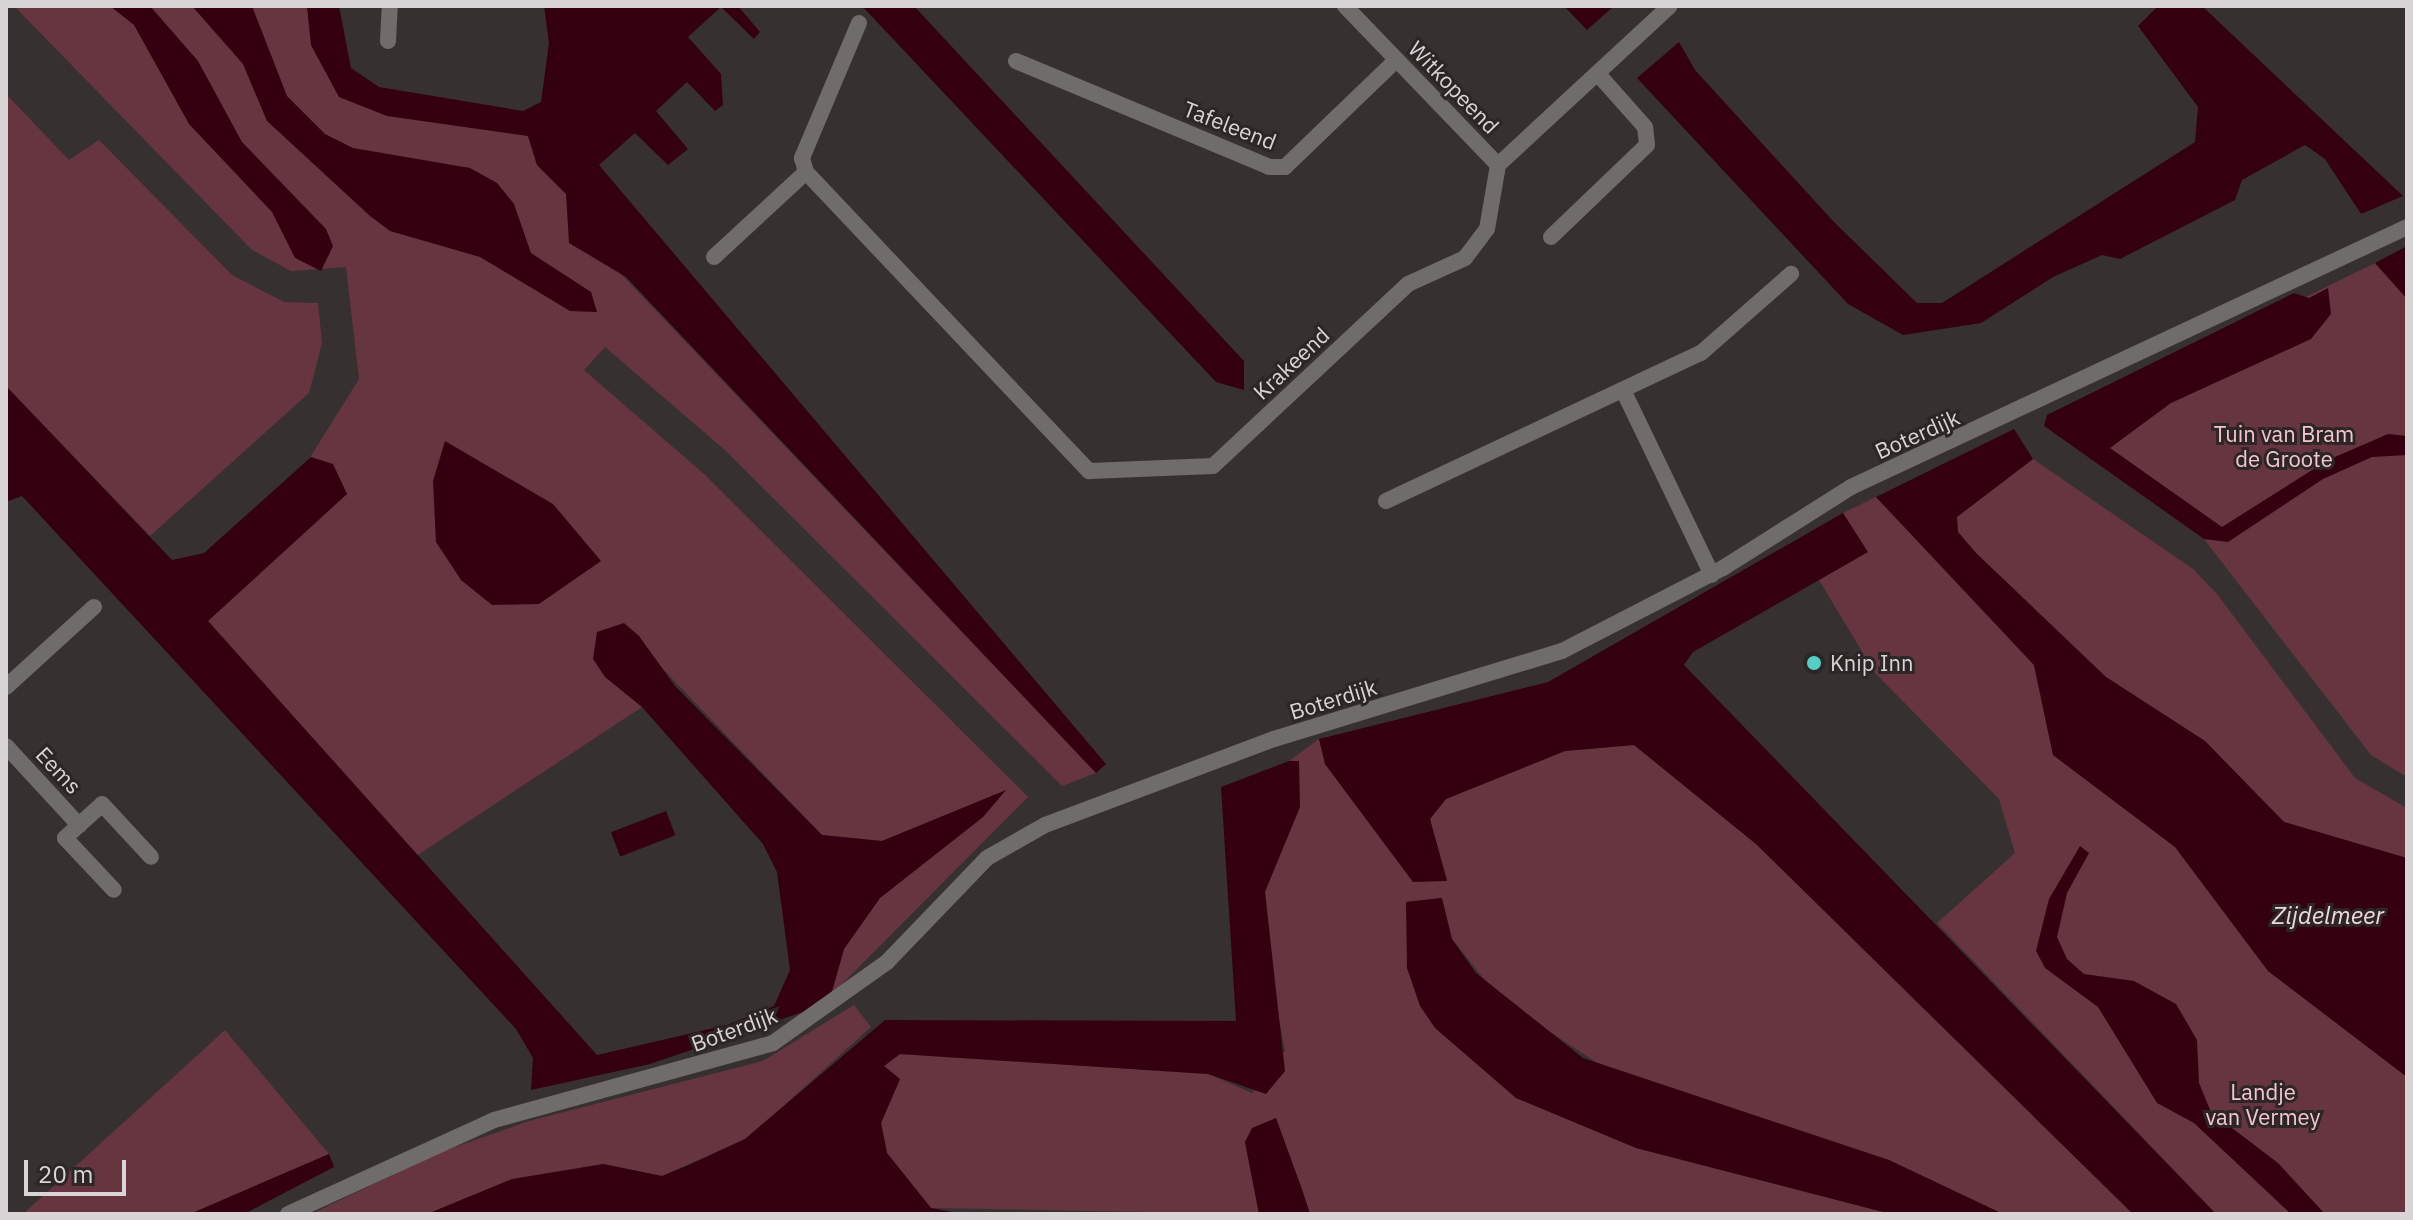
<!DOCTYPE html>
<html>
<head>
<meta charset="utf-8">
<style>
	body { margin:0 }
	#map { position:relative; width:2413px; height:1220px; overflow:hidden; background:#373031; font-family:"IBM Plex Sans",sans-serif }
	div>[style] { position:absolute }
	.green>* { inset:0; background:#67353f }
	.water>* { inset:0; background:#340010; transform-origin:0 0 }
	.minor>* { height:16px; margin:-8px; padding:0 8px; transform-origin:8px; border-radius:8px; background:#706c6c }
	.tertiary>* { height:16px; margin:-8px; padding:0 8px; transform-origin:8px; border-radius:8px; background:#706c6c }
	.dots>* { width:22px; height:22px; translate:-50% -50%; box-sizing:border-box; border:4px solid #2d2627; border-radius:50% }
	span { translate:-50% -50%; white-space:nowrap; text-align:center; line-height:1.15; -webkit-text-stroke:6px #2d2627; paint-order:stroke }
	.street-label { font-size:22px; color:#d9d4d5 }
	.park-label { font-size:22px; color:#f5c6cd }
	.poi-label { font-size:22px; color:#d9d4d5 }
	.left { translate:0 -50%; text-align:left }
	.water-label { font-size:24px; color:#f0d8dc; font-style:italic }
	.frame { position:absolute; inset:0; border:8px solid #d9d4d5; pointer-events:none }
	.scale { position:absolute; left:24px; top:1160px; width:102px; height:36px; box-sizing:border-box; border:4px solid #d9d4d5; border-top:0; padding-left:10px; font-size:24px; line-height:28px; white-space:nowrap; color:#d9d4d5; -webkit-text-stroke:6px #2d2627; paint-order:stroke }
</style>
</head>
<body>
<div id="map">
	<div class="green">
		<i style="clip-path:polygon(14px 6px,307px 6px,311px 45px,339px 97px,528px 136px,537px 165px,566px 194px,620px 273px,1096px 773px,1062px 786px,726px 451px,605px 347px,584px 370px,704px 474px,1028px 797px,831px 995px,844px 949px,880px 898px,983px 817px,1005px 791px,882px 841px,822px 835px,659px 665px,624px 692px,642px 707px,416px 856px,208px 621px,359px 379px,346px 267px,291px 271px,252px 250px)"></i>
		<i style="clip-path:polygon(6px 94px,69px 160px,99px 140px,232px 275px,284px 302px,318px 303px,322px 343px,309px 393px,150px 536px,6px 386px)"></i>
		<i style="clip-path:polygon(2375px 263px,2407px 297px,2407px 777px,2371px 755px,2204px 539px,2044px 426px)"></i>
		<i style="clip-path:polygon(2033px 459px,2193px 569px,2217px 594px,2355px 778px,2407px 808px,2406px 859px,2284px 822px,2205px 741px,2106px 677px,1976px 553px,1958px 532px,1957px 517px)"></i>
		<i style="clip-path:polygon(1876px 497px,2034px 665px,2053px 755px,2175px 847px,2268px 971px,2407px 1077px,2407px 1214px,2216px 1214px,1937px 923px,2015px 853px,1999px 799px,1875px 673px,1819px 580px,1867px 552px,1843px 513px)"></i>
		<i style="clip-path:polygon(1319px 739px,1325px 764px,1413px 882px,1447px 880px,1430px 819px,1446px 799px,1565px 751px,1634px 745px,1756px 844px,2133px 1214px,2003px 1214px,1889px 1160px,1614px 1074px,1500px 999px,1452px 939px,1441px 898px,1406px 902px,1516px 1098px,1636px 1148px,1891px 1214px,1310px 1214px,1276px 1118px,1253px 1128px,1245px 1142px,1259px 1214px,931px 1208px,887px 1153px,881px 1123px,900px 1079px,884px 1066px,900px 1054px,1208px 1074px,1252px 1093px,1285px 1051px,1267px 957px,1265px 892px,1298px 761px,1289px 761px)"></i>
		<i style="clip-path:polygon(854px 1005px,871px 1027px,780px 1109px,745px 1139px,662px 1176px,603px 1164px,427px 1214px,311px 1214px,441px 1152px,529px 1121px,763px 1061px)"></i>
		<i style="clip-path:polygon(225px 1030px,329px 1154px,190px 1214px,23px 1214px)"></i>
	</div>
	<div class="water">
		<i style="clip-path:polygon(110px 6px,150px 6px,198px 61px,242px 142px,326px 229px,333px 246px,321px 271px,295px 258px,272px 212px,189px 124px,134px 25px)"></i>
		<i style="clip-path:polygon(192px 6px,252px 6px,287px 96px,325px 134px,353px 148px,470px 168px,497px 183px,514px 204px,531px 253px,591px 292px,597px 312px,570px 311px,480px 257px,390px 231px,370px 216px,267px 121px,243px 64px)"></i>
		<i style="clip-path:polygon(307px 6px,339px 6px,351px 68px,379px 87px,523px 111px,541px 102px,549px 43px,544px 6px,738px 6px,760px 32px,754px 39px,721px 7px,688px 37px,721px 74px,723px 105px,715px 111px,687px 82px,656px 111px,688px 149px,668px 165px,635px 133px,599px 165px,1106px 764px,1096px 773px,626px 277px,569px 243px,566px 194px,537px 165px,528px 136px,387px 116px,339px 97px,311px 45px)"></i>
		<i style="clip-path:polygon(862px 6px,914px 6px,1244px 361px,1244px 390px,1216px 382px)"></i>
		<i style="clip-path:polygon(1564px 6px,1614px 6px,1587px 30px)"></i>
		<i style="clip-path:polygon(2158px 6px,2202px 6px,2403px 196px,2361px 214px,2325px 159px,2305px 145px,2242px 180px,2235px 200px,2120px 259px,2102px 255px,2053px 277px,1981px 323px,1903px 335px,1848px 304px,1637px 78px,1679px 42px,1695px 70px,1834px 222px,1917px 303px,1942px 303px,2195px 142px,2198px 107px,2138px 26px)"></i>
		<i style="clip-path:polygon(2407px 246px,2407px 299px,2375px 263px)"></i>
		<i style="clip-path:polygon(2328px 288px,2331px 314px,2311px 339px,2171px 403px,2110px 448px,2222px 527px,2328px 460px,2388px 434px,2407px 436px,2407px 455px,2372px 457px,2323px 479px,2228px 542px,2204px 539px,2044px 426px,2047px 415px,2294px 293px,2309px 298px)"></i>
		<i style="clip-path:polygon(6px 386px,172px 560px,204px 553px,311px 457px,333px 464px,347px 494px,208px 621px,597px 1055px,727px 1025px,774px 1006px,790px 970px,777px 872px,763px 844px,642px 707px,605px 677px,593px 659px,597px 632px,624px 623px,639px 636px,675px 686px,822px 835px,882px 841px,1006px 790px,983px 817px,880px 898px,844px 949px,831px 995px,803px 1012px,650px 1064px,531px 1090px,533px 1058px,516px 1029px,22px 496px,6px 502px)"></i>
		<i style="clip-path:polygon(2014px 429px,2033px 459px,1957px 517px,1958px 532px,1976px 553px,2106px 677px,2205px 741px,2284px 822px,2407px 858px,2407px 1077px,2268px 971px,2175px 847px,2053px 755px,2034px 665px,1876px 497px)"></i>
		<i style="clip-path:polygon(445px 441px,553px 504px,601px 561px,539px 604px,492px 605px,461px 580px,436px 542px,433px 481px)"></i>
		<i style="clip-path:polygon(1843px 513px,1868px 552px,1693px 652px,1684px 665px,2216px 1214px,2133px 1214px,1756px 844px,1634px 745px,1565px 751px,1446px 799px,1430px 819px,1447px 881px,1413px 882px,1325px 764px,1319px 739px,1548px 682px)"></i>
		<i style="clip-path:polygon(1289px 761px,1299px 761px,1300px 807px,1265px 892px,1285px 1071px,1266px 1094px,1208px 1074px,900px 1054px,884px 1066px,900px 1079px,881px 1123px,887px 1153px,931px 1208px,963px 1214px,427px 1214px,512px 1179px,603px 1164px,662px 1176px,689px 1165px,745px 1139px,885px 1020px,1236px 1021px,1221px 787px)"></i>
		<i style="left:666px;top:811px;width:26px;height:59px;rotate:69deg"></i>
		<i style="clip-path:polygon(2080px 846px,2089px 853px,2067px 893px,2057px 937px,2067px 959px,2084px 974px,2134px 981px,2176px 1004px,2197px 1040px,2199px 1083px,2211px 1112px,2278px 1163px,2325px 1214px,2291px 1214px,2194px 1123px,2157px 1103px,2098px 1007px,2045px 968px,2036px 951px,2049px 899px)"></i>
		<i style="clip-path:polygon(1442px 898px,1452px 939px,1476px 973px,1583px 1058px,1889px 1160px,2003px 1214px,1891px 1214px,1636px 1148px,1516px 1098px,1435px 1028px,1420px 1006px,1407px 968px,1406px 902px)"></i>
		<i style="clip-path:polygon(1276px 1118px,1303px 1192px,1310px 1214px,1259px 1214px,1245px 1142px,1252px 1128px)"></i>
		<i style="clip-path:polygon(329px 1154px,334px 1167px,244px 1214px,190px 1214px)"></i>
	</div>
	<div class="minor">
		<i style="left:859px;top:23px;width:147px;rotate:112.9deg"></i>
		<i style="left:802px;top:158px;width:15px;rotate:74deg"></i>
		<i style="left:806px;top:172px;width:412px;rotate:46.6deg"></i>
		<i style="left:1089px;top:471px;width:124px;rotate:-2.3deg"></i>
		<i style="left:1213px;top:466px;width:267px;rotate:-43deg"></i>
		<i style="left:1408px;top:284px;width:63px;rotate:-24.5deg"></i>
		<i style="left:1465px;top:258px;width:36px;rotate:-53deg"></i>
		<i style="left:1487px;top:229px;width:65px;rotate:-80.2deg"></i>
		<i style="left:1498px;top:165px;width:221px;rotate:-133.9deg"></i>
		<i style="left:388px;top:41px;width:35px;rotate:-87deg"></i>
		<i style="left:1016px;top:61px;width:274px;rotate:22.7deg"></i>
		<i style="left:1269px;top:167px;width:16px"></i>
		<i style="left:1285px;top:167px;width:154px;rotate:-43.9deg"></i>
		<i style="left:1551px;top:237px;width:133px;rotate:-43.8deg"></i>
		<i style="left:1647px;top:145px;width:18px;rotate:-96deg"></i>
		<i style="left:1645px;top:127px;width:72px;rotate:-131.6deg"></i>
		<i style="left:714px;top:257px;width:125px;rotate:-42.7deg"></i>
		<i style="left:1623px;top:390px;width:205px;rotate:64.3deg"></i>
		<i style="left:1386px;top:501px;width:348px;rotate:-25.2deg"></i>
		<i style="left:1701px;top:353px;width:120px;rotate:-41.3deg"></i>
		<i style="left:6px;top:687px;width:119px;rotate:-42.3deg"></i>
		<i style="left:6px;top:746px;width:108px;rotate:47.3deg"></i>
		<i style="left:79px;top:825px;width:19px;rotate:137deg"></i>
		<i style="left:65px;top:838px;width:71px;rotate:46.7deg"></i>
		<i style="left:79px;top:825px;width:31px;rotate:-42deg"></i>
		<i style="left:102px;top:804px;width:72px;rotate:47.2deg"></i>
		<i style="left:288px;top:1214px;width:226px;rotate:-24.5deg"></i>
		<i style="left:494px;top:1120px;width:289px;rotate:-15.4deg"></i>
		<i style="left:773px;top:1043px;width:140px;rotate:-35.4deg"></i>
		<i style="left:887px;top:962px;width:144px;rotate:-46.1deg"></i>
		<i style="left:987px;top:858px;width:67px;rotate:-29.6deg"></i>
		<i style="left:1045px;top:825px;width:245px;rotate:-20.6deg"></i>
		<i style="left:1274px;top:739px;width:301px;rotate:-17deg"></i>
		<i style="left:1562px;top:651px;width:181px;rotate:-27.3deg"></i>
		<i style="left:1723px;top:568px;width:151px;rotate:-32.3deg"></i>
		<i style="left:1851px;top:487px;width:614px;rotate:-25.06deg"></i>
	</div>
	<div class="tertiary">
		<i style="left:1498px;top:165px;width:234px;rotate:-42.8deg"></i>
	</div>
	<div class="dots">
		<i style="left:1814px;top:663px;background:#55cec4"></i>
	</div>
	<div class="street-label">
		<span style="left:1454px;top:87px;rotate:46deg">Witkopeend</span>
		<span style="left:1230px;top:125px;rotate:21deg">Tafeleend</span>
		<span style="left:1291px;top:363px;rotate:-43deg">Krakeend</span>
		<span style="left:1917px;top:434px;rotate:-24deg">Boterdijk</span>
		<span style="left:1333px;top:699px;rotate:-17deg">Boterdijk</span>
		<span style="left:59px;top:770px;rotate:47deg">Eems</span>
		<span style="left:734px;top:1029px;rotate:-20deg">Boterdijk</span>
	</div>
	<div class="park-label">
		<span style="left:2284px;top:446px">Tuin van Bram<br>de Groote</span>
		<span style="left:2263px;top:1104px">Landje<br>van Vermey</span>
	</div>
	<div class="poi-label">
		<span class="left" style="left:1830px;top:663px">Knip Inn</span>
	</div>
	<div class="water-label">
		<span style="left:2328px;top:916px">Zijdelmeer</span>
	</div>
	<div class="frame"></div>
	<div class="scale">20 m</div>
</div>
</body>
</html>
